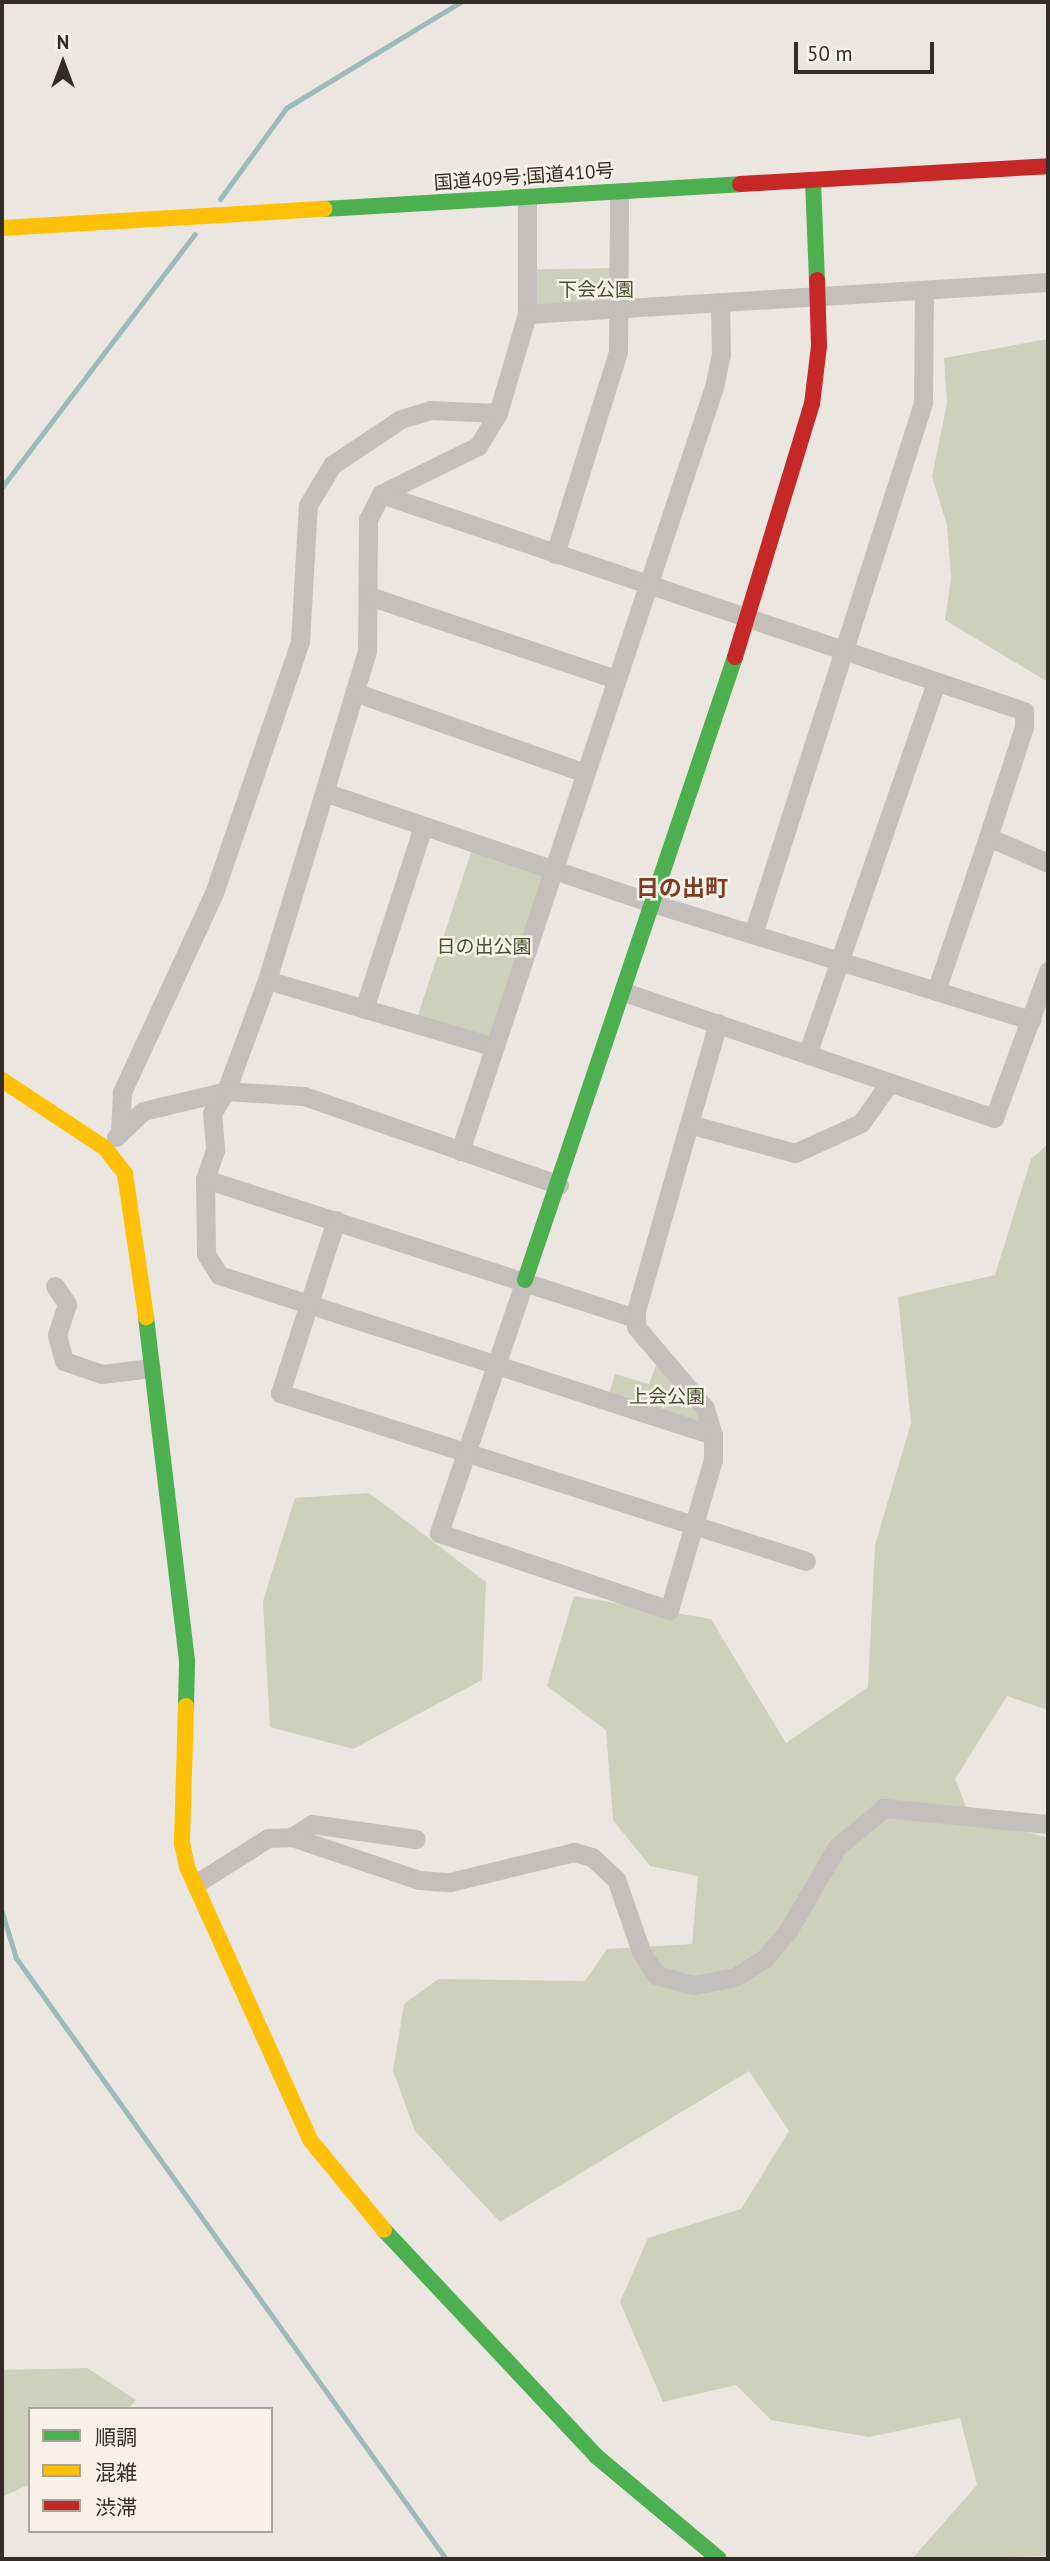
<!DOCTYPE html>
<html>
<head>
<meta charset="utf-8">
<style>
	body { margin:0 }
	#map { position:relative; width:1050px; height:2561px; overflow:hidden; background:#ece6e0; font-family:"PT Sans","Noto Sans JP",sans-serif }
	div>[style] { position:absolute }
	.green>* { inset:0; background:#cdd0bb; transform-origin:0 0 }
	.stream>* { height:5px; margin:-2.5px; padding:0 2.5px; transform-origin:2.5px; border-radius:2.5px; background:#9ebbbb }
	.street>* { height:19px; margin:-9.5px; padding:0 9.5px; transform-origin:9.5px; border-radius:9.5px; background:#c4bfba }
	.fast>* { height:16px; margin:-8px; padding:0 8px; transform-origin:8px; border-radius:8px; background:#4caf50 }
	.slow>* { height:16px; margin:-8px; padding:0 8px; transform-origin:8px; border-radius:8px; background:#ffc107 }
	.jam>* { height:16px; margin:-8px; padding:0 8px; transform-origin:8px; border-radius:8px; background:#c62828 }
	span { translate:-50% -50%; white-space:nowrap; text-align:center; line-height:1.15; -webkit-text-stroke:5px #f8f1e8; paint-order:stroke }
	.street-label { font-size:19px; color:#352c28 }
	.park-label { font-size:19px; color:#44512e }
	.quarter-label { font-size:23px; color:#7e3c27; font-weight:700 }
	.frame { position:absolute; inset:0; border:4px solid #352c28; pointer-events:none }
	.legend { position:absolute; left:28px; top:2407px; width:245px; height:126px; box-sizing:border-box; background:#f8f1e8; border:2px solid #aaa29b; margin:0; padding:9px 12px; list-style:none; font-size:21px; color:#352c28 }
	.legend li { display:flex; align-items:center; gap:14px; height:35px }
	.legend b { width:35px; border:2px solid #aaa29b }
	.north { position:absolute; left:28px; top:28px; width:70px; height:70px; -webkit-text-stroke:5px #f8f1e8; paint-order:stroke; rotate:0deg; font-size:19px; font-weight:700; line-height:28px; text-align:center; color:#352c28 }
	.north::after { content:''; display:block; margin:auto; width:24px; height:32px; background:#352c28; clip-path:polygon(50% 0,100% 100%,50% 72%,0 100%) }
	.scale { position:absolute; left:794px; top:42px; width:140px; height:32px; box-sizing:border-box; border:4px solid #352c28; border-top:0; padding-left:9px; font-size:21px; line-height:24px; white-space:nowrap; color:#352c28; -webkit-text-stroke:5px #f8f1e8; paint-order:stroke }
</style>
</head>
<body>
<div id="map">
	<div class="green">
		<i style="left:620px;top:268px;width:41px;height:93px;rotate:89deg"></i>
		<i style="clip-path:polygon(1048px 339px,1048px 682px,945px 620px,951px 578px,947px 525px,932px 477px,947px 403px,944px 358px)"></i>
		<i style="left:474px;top:843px;width:83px;height:190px;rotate:18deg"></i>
		<i style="clip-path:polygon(1048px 1144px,1048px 1710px,1007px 1696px,955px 1779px,970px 1816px,1048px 1838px,1048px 2556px,912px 2559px,977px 2485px,960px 2418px,869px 2437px,771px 2420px,736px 2385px,663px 2402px,620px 2302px,648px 2238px,741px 2209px,789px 2131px,749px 2071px,500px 2222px,415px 2131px,393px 2071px,404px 2004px,438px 1979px,585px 1981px,607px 1949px,692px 1944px,698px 1876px,650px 1866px,613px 1820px,606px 1730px,547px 1686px,574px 1596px,711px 1619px,786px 1743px,868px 1687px,875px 1545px,911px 1423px,898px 1297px,995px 1275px,1031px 1159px)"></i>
		<i style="clip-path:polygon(660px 1355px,713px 1435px,606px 1404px,615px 1374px,649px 1384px)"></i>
		<i style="clip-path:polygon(369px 1493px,486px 1582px,482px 1680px,353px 1749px,270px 1727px,263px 1601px,295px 1498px)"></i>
		<i style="clip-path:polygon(87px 2368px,136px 2400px,128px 2409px,30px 2409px,30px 2484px,2px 2497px,2px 2370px)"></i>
	</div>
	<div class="stream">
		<i style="left:220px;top:199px;width:112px;rotate:-54deg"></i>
		<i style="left:286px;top:108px;width:204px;rotate:-31.3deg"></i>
		<i style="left:2px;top:487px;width:318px;rotate:-52.7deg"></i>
		<i style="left:2px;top:1912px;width:48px;rotate:73.1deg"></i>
		<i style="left:16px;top:1958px;width:739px;rotate:54.42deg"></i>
	</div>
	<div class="street">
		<i style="left:527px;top:199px;width:115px;rotate:90deg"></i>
		<i style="left:527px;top:314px;width:103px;rotate:106.3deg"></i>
		<i style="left:498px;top:413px;width:39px;rotate:121deg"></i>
		<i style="left:478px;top:446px;width:108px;rotate:153.7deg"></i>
		<i style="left:381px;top:494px;width:28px;rotate:117deg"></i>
		<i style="left:368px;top:519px;width:132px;rotate:90.4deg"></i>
		<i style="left:367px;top:651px;width:344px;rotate:106.9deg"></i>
		<i style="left:267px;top:980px;width:118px;rotate:110.3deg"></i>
		<i style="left:226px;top:1091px;width:26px;rotate:122deg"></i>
		<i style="left:212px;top:1113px;width:37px;rotate:85deg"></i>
		<i style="left:215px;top:1150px;width:31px;rotate:109deg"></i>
		<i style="left:205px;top:1179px;width:75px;rotate:89.2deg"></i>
		<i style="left:206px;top:1254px;width:25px;rotate:58deg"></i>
		<i style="left:219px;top:1275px;width:519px;rotate:17.95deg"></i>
		<i style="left:527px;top:314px;width:522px;rotate:-3.51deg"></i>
		<i style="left:381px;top:494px;width:679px;rotate:18.65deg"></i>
		<i style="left:1024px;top:711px;width:16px;rotate:90deg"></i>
		<i style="left:1024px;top:727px;width:116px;rotate:108.1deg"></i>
		<i style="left:988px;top:837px;width:65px;rotate:23.4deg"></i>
		<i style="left:555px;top:554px;width:212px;rotate:-72.7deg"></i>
		<i style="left:618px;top:352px;width:160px;rotate:-89.6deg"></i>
		<i style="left:369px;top:596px;width:261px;rotate:18.6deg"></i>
		<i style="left:357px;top:693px;width:242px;rotate:19.3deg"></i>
		<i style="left:327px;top:793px;width:343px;rotate:18.7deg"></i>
		<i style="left:652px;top:903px;width:397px;rotate:17.2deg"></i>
		<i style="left:753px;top:934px;width:558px;rotate:-72.25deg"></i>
		<i style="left:923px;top:403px;width:113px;rotate:-89.5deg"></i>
		<i style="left:267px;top:980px;width:237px;rotate:16.4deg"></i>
		<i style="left:936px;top:991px;width:163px;rotate:-71.3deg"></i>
		<i style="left:624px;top:992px;width:391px;rotate:18.8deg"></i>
		<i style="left:994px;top:1118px;width:157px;rotate:-69.8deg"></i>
		<i style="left:364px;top:1009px;width:192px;rotate:-72.1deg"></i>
		<i style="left:808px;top:1052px;width:392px;rotate:-70.9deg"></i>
		<i style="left:689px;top:1124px;width:105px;rotate:-74deg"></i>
		<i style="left:120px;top:1133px;width:41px;rotate:-87.2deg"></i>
		<i style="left:122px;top:1092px;width:219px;rotate:-65.2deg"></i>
		<i style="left:214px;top:893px;width:265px;rotate:-71.1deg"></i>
		<i style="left:300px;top:642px;width:137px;rotate:-86.7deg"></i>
		<i style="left:308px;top:505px;width:47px;rotate:-59deg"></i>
		<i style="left:332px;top:465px;width:83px;rotate:-33.7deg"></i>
		<i style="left:401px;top:419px;width:30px;rotate:-17deg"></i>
		<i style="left:430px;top:410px;width:68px;rotate:2.5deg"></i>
		<i style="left:116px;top:1137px;width:37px;rotate:-44deg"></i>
		<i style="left:143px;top:1111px;width:85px;rotate:-13.5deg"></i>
		<i style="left:226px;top:1091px;width:78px;rotate:3.7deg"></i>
		<i style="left:304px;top:1096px;width:270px;rotate:19.2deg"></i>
		<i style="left:460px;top:1151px;width:805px;rotate:-71.61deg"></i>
		<i style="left:714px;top:387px;width:33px;rotate:-78deg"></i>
		<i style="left:721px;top:355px;width:52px;rotate:-91.1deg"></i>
		<i style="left:205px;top:1179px;width:453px;rotate:17.9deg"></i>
		<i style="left:336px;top:1220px;width:182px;rotate:107.9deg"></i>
		<i style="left:280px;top:1393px;width:552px;rotate:17.71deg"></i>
		<i style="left:525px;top:1280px;width:267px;rotate:108.8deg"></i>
		<i style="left:439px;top:1533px;width:243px;rotate:18.5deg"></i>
		<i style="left:669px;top:1610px;width:156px;rotate:-73.7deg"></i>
		<i style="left:713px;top:1460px;width:25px;rotate:-90deg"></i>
		<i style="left:713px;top:1435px;width:28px;rotate:-107deg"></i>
		<i style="left:705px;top:1408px;width:106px;rotate:-130.4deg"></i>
		<i style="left:636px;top:1327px;width:16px;rotate:-90deg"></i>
		<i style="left:636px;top:1311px;width:194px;rotate:-74.2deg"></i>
		<i style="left:689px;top:1124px;width:110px;rotate:15.3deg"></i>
		<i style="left:795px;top:1153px;width:72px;rotate:-24.4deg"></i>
		<i style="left:861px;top:1123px;width:50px;rotate:-54.7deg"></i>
		<i style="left:55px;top:1286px;width:22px;rotate:56deg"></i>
		<i style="left:67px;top:1304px;width:33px;rotate:108deg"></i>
		<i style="left:57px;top:1335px;width:27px;rotate:75deg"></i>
		<i style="left:64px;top:1361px;width:40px;rotate:18.9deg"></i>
		<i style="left:102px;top:1374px;width:49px;rotate:-7deg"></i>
		<i style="left:292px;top:1837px;width:24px;rotate:-33deg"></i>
		<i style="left:312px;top:1824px;width:105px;rotate:8.2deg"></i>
		<i style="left:197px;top:1883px;width:84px;rotate:-32.4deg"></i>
		<i style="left:268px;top:1838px;width:24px;rotate:-2deg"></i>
		<i style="left:292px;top:1837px;width:134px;rotate:18.7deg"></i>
		<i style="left:419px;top:1880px;width:31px;rotate:4deg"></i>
		<i style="left:450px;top:1882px;width:128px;rotate:-13.6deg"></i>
		<i style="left:574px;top:1852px;width:19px;rotate:16deg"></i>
		<i style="left:592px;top:1857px;width:33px;rotate:43deg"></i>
		<i style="left:616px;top:1879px;width:76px;rotate:70.9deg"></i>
		<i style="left:641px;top:1951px;width:28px;rotate:58deg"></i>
		<i style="left:656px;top:1975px;width:39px;rotate:15deg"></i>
		<i style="left:694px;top:1985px;width:42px;rotate:-11deg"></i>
		<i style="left:735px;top:1977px;width:36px;rotate:-32deg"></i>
		<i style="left:765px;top:1958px;width:38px;rotate:-50deg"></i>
		<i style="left:789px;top:1929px;width:95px;rotate:-59.7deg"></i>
		<i style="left:837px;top:1847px;width:61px;rotate:-39.7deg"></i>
		<i style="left:884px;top:1808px;width:165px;rotate:5.6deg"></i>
	</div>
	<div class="fast">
		<i style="left:813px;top:181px;width:99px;rotate:87.7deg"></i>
		<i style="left:324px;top:209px;width:417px;rotate:-3.4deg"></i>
		<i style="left:525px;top:1280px;width:657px;rotate:-71.37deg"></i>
		<i style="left:146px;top:1317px;width:348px;rotate:83.2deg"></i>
		<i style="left:187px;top:1663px;width:43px;rotate:91.3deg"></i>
		<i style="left:384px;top:2230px;width:310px;rotate:46.8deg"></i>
		<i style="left:596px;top:2456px;width:160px;rotate:39.9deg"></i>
	</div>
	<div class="slow">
		<i style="left:2px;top:228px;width:323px;rotate:-3.4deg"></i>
		<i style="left:2px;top:1080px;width:123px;rotate:33.4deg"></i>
		<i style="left:105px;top:1148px;width:33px;rotate:52deg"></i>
		<i style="left:125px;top:1174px;width:145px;rotate:81.6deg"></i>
		<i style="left:186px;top:1706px;width:137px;rotate:91.7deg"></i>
		<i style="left:182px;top:1843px;width:25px;rotate:78deg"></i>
		<i style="left:187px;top:1867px;width:301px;rotate:65.7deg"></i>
		<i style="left:311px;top:2141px;width:115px;rotate:50.6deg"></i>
	</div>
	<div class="jam">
		<i style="left:740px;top:184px;width:309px;rotate:-3.3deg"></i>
		<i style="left:735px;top:657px;width:264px;rotate:-73.1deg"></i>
		<i style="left:812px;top:404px;width:58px;rotate:-83.1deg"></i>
		<i style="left:819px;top:346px;width:66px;rotate:-91.7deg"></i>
	</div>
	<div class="street-label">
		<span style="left:524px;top:177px;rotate:-4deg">国道409号;国道410号</span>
	</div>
	<div class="park-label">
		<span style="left:596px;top:290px">下会公園</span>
		<span style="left:484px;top:947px">日の出公園</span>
		<span style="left:667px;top:1397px">上会公園</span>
	</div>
	<div class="quarter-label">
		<span style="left:682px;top:888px">日の出町</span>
	</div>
	<div class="frame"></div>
	<ul class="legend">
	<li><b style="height:9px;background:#4caf50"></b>順調</li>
	<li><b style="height:9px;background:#ffc107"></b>混雑</li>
	<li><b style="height:9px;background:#c62828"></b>渋滞</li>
	</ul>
	<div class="north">N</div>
	<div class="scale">50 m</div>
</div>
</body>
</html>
